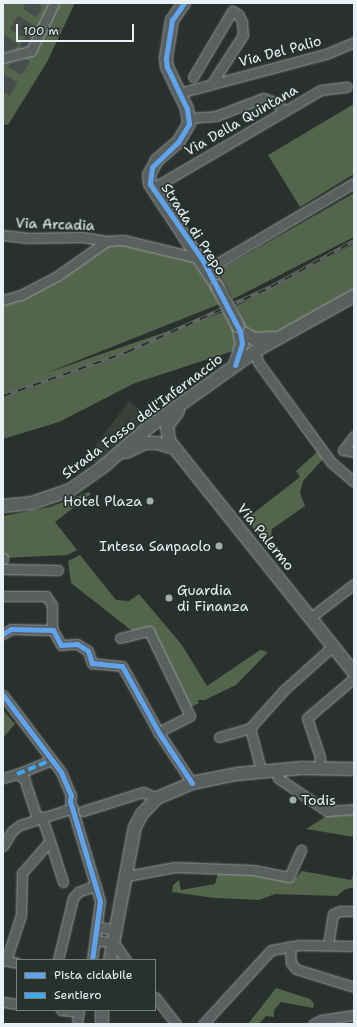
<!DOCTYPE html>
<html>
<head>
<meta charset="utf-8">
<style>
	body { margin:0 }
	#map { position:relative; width:357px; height:1027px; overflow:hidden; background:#29302d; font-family:"Shantell Sans",sans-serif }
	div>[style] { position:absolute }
	.built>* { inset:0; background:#393f39; transform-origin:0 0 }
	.green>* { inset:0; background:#53654b }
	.highway-tunnel>* { height:16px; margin-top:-8px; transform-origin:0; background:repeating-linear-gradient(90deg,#464d4b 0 16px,transparent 0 24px) }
	.roads { filter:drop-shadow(0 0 1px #959a9a) drop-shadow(0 0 1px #959a9a) }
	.street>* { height:9px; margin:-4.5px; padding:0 4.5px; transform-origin:4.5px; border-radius:4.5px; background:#5a6060 }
	.secondary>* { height:12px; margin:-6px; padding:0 6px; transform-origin:6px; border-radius:6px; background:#5a6060 }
	.rail>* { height:4px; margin-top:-2px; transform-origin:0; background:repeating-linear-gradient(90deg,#26332d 0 8px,#626665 0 16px); box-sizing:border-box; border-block:1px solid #626665 }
	.bridges { filter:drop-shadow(0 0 1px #959a9a) drop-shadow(0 0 1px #959a9a) }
	.secondary-bridge>* { height:12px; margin:-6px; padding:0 6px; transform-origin:6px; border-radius:6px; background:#5a6060 }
	.quiet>* { height:4px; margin-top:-2px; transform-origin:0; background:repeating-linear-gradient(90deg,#3fa9f5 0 8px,transparent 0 12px) }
	.cycleway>* { height:5px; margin:-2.5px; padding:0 2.5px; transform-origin:2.5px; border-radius:2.5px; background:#60a3ed }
	.dots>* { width:11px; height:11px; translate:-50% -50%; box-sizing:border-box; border:2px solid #26332d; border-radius:50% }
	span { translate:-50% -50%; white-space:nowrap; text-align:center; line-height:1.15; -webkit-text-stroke:3.5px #26332d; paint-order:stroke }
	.street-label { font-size:14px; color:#e8f1f8 }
	.poi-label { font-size:14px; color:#e8f1f8 }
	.right { translate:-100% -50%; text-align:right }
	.left { translate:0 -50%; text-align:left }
	.frame { position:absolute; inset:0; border:4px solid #e8f1f8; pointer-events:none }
	.legend { position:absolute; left:16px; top:959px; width:140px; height:52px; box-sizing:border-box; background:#26332d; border:1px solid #747f7e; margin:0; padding:5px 7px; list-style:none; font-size:12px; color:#e8f1f8 }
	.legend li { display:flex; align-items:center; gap:8px; height:20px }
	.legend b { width:20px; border:1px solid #747f7e }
	.scale { position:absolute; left:16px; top:24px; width:118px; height:18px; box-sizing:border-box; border:2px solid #e8f1f8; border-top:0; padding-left:5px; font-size:12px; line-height:14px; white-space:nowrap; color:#e8f1f8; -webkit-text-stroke:3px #26332d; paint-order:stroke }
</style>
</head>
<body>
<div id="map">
	<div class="built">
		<i style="left:129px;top:401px;width:25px;height:70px;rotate:37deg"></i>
	</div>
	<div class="green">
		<i style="clip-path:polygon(3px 3px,75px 3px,47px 62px,8px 125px,3px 124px)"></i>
		<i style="clip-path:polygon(354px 104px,354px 174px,300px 207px,268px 155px)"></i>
		<i style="clip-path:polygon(354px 193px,354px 237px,233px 299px,218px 271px)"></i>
		<i style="clip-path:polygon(107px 241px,202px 259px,225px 302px,46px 373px,224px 312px,235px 332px,236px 350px,135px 383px,59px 422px,3px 439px,3px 299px,21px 295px)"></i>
		<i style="clip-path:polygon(354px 244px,354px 294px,275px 335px,262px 338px,244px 327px,236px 306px)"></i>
		<i style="clip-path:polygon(317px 452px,323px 459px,303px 481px,300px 493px,305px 506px,272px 529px,270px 543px,262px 535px,259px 536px,246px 519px,300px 477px,296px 471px)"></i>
		<i style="clip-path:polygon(89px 492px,91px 494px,55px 522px,77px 550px,67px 555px,3px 558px,3px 516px,50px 507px)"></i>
		<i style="clip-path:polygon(80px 555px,116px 600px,129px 601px,139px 594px,182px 645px,207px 686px,260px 650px,268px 652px,236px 685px,205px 700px,198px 700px,199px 703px,191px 707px,150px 630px,136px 634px,71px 583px,68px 561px)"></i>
		<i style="clip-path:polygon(3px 710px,15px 724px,3px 738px)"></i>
		<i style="clip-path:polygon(354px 812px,354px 837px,306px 829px,328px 815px)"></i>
		<i style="clip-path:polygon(302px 871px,351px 880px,354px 873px,354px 887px,344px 890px,337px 896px,275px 894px,259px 900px,214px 898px,172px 892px,173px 885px,179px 880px,181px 890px,215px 884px,218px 873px,253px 873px,294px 880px)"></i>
		<i style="clip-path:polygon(276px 988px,310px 999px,314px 1004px,313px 1008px,281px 1002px,274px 1010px,274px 1017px,266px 1016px,259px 1024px,248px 1024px)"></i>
	</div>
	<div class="highway-tunnel">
		<i style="left:3px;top:53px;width:60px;rotate:-56.6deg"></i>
		<i style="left:3px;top:92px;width:61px;rotate:-60.5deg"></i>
	</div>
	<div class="roads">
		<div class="street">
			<i style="left:3px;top:58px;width:29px;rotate:-14deg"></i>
			<i style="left:31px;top:51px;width:53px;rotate:-64.4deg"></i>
			<i style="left:193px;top:77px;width:77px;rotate:-59.4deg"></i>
			<i style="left:232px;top:11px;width:7px;rotate:27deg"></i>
			<i style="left:238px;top:14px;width:9px;rotate:63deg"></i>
			<i style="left:242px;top:22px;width:13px;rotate:86deg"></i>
			<i style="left:243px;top:35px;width:57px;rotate:122.9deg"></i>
			<i style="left:179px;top:93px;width:152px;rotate:-14.9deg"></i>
			<i style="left:326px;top:54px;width:30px;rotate:-23deg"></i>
			<i style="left:189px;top:118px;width:27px;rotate:-4deg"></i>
			<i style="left:216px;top:116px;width:50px;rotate:-21deg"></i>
			<i style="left:263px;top:98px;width:16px;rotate:18deg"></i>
			<i style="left:278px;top:103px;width:10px;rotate:61deg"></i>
			<i style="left:153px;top:188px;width:194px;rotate:-30.3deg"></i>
			<i style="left:321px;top:90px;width:26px;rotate:-7deg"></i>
			<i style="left:3px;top:235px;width:25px;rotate:7deg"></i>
			<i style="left:28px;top:238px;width:54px;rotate:-1.1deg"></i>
			<i style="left:82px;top:237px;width:25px;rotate:9deg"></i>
			<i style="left:208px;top:269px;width:169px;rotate:-30.5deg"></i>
			<i style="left:3px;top:300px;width:19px;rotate:-16deg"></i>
			<i style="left:21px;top:295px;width:41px;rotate:-27.8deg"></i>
			<i style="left:57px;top:276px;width:61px;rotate:-35deg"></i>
			<i style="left:107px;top:241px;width:16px;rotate:-4deg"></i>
			<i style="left:123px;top:240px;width:81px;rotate:13.5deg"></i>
			<i style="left:255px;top:351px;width:11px;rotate:75deg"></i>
			<i style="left:258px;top:362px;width:124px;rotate:53.9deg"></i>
			<i style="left:331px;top:462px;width:30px;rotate:41deg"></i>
			<i style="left:354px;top:436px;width:18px;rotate:128deg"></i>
			<i style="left:343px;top:450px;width:11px;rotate:10deg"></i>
			<i style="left:3px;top:559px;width:1px;rotate:-90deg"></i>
			<i style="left:3px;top:569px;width:55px;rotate:1deg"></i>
			<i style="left:3px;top:596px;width:43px"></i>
			<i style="left:46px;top:596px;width:11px;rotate:56deg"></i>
			<i style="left:52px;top:605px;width:25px;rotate:90deg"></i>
			<i style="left:311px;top:617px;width:54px;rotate:-37.5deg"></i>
			<i style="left:3px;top:634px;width:9px;rotate:-32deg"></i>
			<i style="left:11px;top:629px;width:42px;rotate:1.4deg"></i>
			<i style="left:53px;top:630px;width:17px;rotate:62deg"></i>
			<i style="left:61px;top:645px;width:16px;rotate:-4deg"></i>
			<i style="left:77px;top:644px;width:13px;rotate:32deg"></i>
			<i style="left:88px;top:651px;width:13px;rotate:72deg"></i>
			<i style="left:92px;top:663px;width:30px;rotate:6deg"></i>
			<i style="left:122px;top:666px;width:77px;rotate:61.1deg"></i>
			<i style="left:159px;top:733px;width:60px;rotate:56.6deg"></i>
			<i style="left:120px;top:638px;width:30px;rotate:-14deg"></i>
			<i style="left:149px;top:631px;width:94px;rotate:64.2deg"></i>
			<i style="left:190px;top:716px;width:36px;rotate:153deg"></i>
			<i style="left:3px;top:695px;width:96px;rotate:53deg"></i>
			<i style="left:61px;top:772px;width:25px;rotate:67deg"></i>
			<i style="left:71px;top:795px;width:6px;rotate:99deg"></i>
			<i style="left:70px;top:801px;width:104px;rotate:73.3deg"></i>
			<i style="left:100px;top:901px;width:60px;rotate:97.7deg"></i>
			<i style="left:219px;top:737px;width:32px;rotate:-16deg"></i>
			<i style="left:319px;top:767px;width:10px;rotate:-84deg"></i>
			<i style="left:320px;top:757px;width:41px;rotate:-108.4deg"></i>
			<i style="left:307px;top:718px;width:62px;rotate:-40.4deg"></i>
			<i style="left:276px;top:769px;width:9px;rotate:77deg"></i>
			<i style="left:278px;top:778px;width:59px;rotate:34deg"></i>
			<i style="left:327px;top:811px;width:27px;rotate:-4deg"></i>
			<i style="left:261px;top:770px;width:43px;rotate:-104.7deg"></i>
			<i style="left:250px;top:728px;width:51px;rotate:-48.2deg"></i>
			<i style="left:284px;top:690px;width:66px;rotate:-41.9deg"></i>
			<i style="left:17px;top:774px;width:37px;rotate:-22deg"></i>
			<i style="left:3px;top:778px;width:15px;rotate:-16deg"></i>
			<i style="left:17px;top:774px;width:8px;rotate:30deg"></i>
			<i style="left:24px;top:778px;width:38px;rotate:72deg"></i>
			<i style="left:36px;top:814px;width:7px;rotate:34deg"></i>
			<i style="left:42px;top:818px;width:24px;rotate:71deg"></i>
			<i style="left:50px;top:841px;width:43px;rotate:131.2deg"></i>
			<i style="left:22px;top:873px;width:42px;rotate:91.4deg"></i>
			<i style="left:21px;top:915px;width:48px;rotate:108.1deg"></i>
			<i style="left:83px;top:811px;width:63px;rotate:-17.6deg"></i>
			<i style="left:143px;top:792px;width:15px;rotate:23deg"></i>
			<i style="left:50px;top:841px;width:43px;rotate:72.4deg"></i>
			<i style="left:3px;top:846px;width:17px;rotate:-59deg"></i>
			<i style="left:12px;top:831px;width:10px;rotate:-37deg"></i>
			<i style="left:20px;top:825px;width:56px;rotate:-17.8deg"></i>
			<i style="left:127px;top:876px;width:49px;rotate:-10.6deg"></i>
			<i style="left:175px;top:867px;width:78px;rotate:2.2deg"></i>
			<i style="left:253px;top:870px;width:37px;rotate:11deg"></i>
			<i style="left:289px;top:877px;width:30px;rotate:-66deg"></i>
			<i style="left:98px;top:927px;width:18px;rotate:9deg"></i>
			<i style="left:95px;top:940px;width:19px;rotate:9deg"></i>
			<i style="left:114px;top:943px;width:21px;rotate:55deg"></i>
			<i style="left:328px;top:945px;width:31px;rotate:-81deg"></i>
			<i style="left:333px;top:914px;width:8px;rotate:-23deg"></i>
			<i style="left:340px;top:911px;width:14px"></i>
			<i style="left:290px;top:946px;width:17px;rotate:87deg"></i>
			<i style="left:291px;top:963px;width:8px;rotate:50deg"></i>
			<i style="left:296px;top:969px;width:61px;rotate:17.2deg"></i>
			<i style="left:3px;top:960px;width:14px;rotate:12deg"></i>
			<i style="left:58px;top:960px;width:64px;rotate:-76.4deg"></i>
			<i style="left:73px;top:898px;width:8px;rotate:-50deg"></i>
			<i style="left:78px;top:892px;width:19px;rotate:-21deg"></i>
			<i style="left:155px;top:997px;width:34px;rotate:52deg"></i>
			<i style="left:3px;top:1002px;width:14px;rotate:8deg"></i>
			<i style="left:61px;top:1010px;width:18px;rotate:6deg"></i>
			<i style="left:77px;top:1024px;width:14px;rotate:-82deg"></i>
			<i style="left:203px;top:1024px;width:100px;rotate:-47.4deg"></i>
			<i style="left:271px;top:950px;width:27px;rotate:-10deg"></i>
			<i style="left:298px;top:945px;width:56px;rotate:1deg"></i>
			<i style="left:313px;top:1024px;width:9px;rotate:-27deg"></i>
			<i style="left:321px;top:1020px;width:33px;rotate:-9deg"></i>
		</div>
		<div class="secondary">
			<i style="left:184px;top:3px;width:21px;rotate:125deg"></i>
			<i style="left:172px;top:20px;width:39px;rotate:99deg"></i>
			<i style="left:166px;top:59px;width:8px;rotate:83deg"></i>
			<i style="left:167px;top:67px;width:47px;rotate:64.5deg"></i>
			<i style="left:187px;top:109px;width:15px;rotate:82deg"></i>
			<i style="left:189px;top:124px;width:21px;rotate:121deg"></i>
			<i style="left:178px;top:142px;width:28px;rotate:139deg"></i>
			<i style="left:157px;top:160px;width:17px;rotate:118deg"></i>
			<i style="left:149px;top:175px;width:9px;rotate:84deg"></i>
			<i style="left:150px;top:184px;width:122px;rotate:56.7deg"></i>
			<i style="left:240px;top:331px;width:16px;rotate:30deg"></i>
			<i style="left:254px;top:339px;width:19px;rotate:-3deg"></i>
			<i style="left:235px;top:365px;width:22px;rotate:-72deg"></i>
			<i style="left:242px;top:344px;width:18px;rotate:-103deg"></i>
			<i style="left:178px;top:411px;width:19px;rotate:126deg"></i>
			<i style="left:167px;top:426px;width:15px;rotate:82deg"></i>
			<i style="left:169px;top:441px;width:297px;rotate:51.4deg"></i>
			<i style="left:126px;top:452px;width:21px;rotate:-25deg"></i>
			<i style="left:145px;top:443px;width:12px"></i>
			<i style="left:157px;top:443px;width:18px;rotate:16deg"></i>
			<i style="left:3px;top:506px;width:29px;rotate:-6deg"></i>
			<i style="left:32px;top:503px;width:40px;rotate:-18.9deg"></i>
			<i style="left:70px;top:490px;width:42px;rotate:-35.2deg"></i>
			<i style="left:104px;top:466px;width:60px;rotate:-40.9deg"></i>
			<i style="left:149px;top:427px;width:133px;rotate:-35.5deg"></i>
			<i style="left:257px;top:350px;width:111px;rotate:-29.1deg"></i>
			<i style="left:110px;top:960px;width:135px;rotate:-79.4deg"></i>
			<i style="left:135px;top:827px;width:15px;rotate:-62deg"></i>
			<i style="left:142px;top:814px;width:22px;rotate:-47deg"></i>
			<i style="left:157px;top:798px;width:38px;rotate:-23deg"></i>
			<i style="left:192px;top:783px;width:46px;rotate:-11.3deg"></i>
			<i style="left:237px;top:774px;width:65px;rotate:-5.3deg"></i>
			<i style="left:302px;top:768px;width:52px;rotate:1.1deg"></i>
			<i style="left:102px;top:1024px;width:14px;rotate:-90deg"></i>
		</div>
	</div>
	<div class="rail">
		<i style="left:3px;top:396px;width:132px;rotate:-19.5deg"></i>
		<i style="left:127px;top:352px;width:158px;rotate:-24.3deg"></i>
		<i style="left:271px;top:287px;width:95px;rotate:-29deg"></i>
	</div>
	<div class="bridges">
		<div class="secondary-bridge">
			<i style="left:217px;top:286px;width:45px;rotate:62.3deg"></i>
		</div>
	</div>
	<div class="quiet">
		<i style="left:17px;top:774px;width:37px;rotate:-22deg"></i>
	</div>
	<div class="cycleway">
		<i style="left:184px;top:3px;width:21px;rotate:125deg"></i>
		<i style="left:172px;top:20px;width:39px;rotate:99deg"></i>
		<i style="left:166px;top:59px;width:8px;rotate:83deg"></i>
		<i style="left:167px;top:67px;width:47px;rotate:64.5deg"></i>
		<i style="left:187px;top:109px;width:15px;rotate:82deg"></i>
		<i style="left:189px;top:124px;width:21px;rotate:121deg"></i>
		<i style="left:178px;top:142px;width:36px;rotate:136deg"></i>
		<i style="left:152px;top:167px;width:17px;rotate:97deg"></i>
		<i style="left:150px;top:184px;width:91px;rotate:55.3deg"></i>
		<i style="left:202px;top:259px;width:81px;rotate:62.2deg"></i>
		<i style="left:240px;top:331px;width:13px;rotate:81deg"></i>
		<i style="left:242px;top:344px;width:22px;rotate:108deg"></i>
		<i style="left:3px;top:634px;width:9px;rotate:-32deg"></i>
		<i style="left:11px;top:629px;width:42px;rotate:1.4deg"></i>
		<i style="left:53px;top:630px;width:17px;rotate:62deg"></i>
		<i style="left:61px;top:645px;width:16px;rotate:-4deg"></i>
		<i style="left:77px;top:644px;width:13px;rotate:32deg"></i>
		<i style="left:88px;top:651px;width:13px;rotate:72deg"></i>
		<i style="left:92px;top:663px;width:30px;rotate:6deg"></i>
		<i style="left:122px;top:666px;width:77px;rotate:61.1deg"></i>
		<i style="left:159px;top:733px;width:60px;rotate:56.6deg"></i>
		<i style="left:3px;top:695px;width:96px;rotate:53deg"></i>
		<i style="left:61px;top:772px;width:25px;rotate:67deg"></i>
		<i style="left:71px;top:795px;width:6px;rotate:99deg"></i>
		<i style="left:70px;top:801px;width:104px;rotate:73.3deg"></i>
		<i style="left:100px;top:901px;width:60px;rotate:97.7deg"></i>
	</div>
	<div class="dots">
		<i style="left:150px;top:501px;background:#a5adb1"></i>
		<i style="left:219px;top:546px;background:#a5adb1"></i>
		<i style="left:169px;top:598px;background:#a5adb1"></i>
		<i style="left:293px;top:800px;background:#a5adb1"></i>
	</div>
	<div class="street-label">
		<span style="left:280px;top:51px;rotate:-15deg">Via Del Palio</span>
		<span style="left:241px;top:120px;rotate:-30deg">Via Della Quintana</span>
		<span style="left:55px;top:224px;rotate:2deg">Via Arcadia</span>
		<span style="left:194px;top:229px;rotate:57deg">Strada di Prepo</span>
		<span style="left:142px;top:416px;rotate:-37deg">Strada Fosso dell'Infernaccio</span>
		<span style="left:266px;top:537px;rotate:51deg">Via Palermo</span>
	</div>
	<div class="poi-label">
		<span class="right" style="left:142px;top:501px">Hotel Plaza</span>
		<span class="right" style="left:211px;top:546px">Intesa Sanpaolo</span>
		<span class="left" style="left:177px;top:598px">Guardia<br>di Finanza</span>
		<span class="left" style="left:301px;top:800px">Todis</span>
	</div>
	<div class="frame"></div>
	<ul class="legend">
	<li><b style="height:5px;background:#60a3ed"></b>Pista ciclabile</li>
	<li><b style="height:5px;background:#3fa9f5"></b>Sentiero</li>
	</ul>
	<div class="scale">100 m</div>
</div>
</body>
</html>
